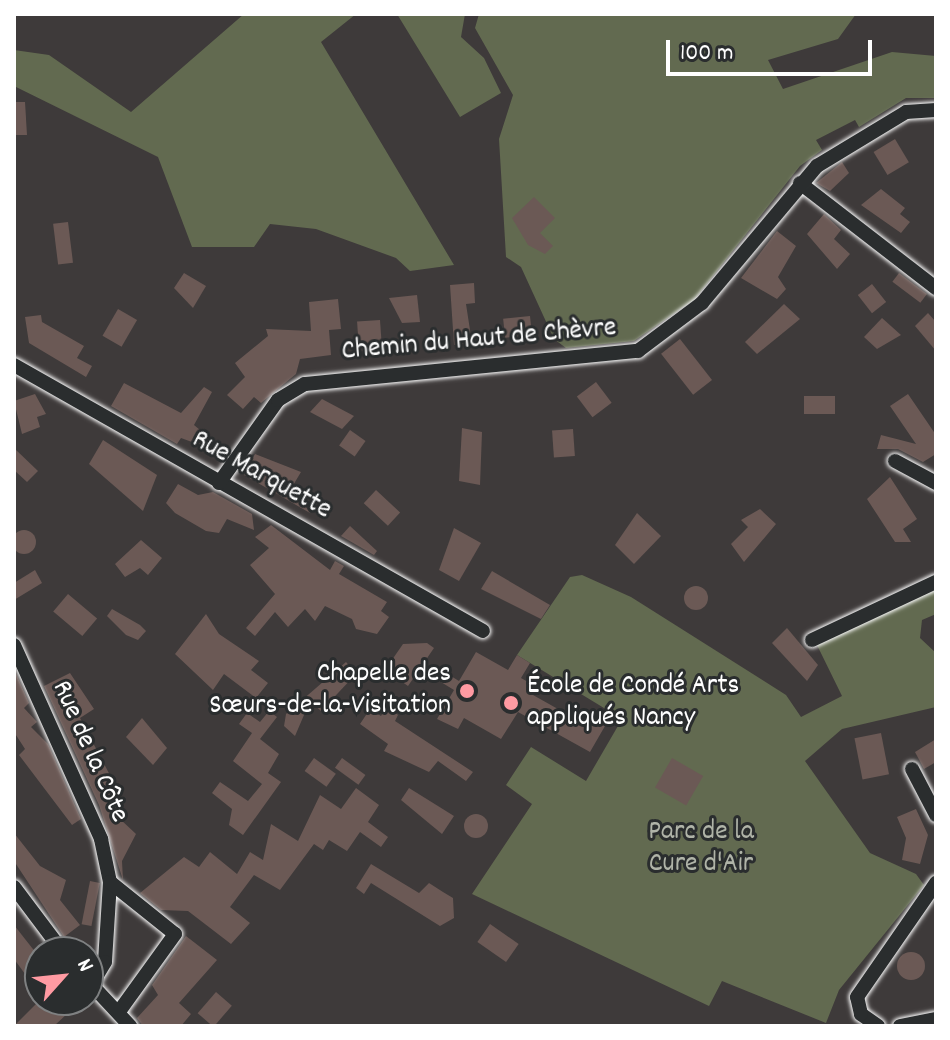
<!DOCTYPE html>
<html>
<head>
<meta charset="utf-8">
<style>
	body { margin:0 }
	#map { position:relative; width:950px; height:1040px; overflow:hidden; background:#3e3a3a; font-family:Dekko,sans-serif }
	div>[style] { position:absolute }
	.green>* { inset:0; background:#626a50 }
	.building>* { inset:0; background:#6b5955; transform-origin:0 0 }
	.round { border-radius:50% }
	.roads { filter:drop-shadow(0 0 2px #fff) drop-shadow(0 0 2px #fff) }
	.minor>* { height:14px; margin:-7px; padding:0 7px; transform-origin:7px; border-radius:7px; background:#2a2d2e }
	.dots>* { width:22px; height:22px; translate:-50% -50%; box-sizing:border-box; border:4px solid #2a2d2e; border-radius:50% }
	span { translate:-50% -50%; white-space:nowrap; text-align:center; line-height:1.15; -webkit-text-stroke:6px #2a2d2e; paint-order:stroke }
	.street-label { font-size:28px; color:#fff }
	.poi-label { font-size:28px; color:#fff }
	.right { translate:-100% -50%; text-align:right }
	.left { translate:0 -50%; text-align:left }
	.park-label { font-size:28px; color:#b0b4a8 }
	.frame { position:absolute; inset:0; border:16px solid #fff; pointer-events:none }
	.north { position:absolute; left:24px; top:936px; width:80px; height:80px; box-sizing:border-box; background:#2a2d2e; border:2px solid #7f8182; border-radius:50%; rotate:63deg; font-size:22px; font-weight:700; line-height:32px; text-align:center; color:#fff }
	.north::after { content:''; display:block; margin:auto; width:28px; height:36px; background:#ff9aa2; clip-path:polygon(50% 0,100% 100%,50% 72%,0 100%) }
	.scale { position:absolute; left:666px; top:40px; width:206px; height:36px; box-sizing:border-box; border:4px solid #fff; border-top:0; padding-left:10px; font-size:24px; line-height:28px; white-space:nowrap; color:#fff; -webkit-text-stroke:6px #2a2d2e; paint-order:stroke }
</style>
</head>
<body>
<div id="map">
	<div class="green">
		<i style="clip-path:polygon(244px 14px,356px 14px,321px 42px,454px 265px,410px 271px,396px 258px,316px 229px,270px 224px,254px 247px,192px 247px,158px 157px,14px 86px,14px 50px,49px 55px,131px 112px)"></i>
		<i style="clip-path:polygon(397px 14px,465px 14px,461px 37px,484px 58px,501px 93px,460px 117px)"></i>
		<i style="clip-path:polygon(479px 14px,856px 14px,838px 39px,768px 60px,783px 89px,892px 52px,936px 56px,936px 98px,906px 98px,859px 127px,855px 120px,816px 140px,822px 150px,800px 166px,694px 300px,634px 341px,566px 348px,554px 339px,521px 267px,506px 257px,499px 139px,513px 95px,475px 28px)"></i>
		<i style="clip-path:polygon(582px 575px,631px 597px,786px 695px,801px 717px,842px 696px,816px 643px,936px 585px,936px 614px,922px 620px,920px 638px,936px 653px,936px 707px,842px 729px,805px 761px,870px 853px,916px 874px,924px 885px,839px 990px,826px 1023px,722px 981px,709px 1006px,472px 894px,532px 804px,506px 785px,531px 747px,586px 781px,622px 719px,517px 655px,570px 577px)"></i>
	</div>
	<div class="building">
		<i style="clip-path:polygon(14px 102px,25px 102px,27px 135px,14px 135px)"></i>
		<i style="left:895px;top:139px;width:27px;height:25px;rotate:59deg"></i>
		<i style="clip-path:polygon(842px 162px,849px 173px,830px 191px,816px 183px)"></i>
		<i style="clip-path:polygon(881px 189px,905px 208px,900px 214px,910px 222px,901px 233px,861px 205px)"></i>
		<i style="clip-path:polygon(534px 197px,555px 218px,540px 233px,553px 246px,545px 254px,528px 245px,512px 218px)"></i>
		<i style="clip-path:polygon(824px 214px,841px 230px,834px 239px,850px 254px,837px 269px,807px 234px)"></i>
		<i style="left:68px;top:222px;width:41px;height:15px;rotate:83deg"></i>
		<i style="clip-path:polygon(777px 231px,796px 246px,778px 277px,786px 289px,777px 299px,741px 278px)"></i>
		<i style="clip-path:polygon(184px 273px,206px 286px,193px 308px,174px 288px)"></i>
		<i style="left:899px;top:273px;width:35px;height:11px;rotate:37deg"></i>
		<i style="clip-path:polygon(474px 283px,475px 303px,466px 304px,472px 343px,454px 345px,450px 285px)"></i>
		<i style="left:872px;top:284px;width:23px;height:18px;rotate:52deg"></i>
		<i style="clip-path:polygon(417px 295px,420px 322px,402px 323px,389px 298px)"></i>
		<i style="clip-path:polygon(338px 299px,341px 329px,329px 330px,331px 355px,300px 359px,296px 374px,261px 403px,254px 397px,243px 409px,227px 395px,245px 377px,235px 363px,268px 336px,266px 329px,311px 331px,309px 302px)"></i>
		<i style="clip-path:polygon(784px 304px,800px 319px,757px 354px,745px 342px)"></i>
		<i style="left:118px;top:309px;width:22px;height:31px;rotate:30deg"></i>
		<i style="clip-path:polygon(928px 313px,936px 322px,936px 351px,915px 326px)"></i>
		<i style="clip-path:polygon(41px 315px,42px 322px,84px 346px,77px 358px,92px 366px,86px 377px,29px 343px,25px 317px)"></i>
		<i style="left:530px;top:316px;width:19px;height:27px;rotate:84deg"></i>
		<i style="clip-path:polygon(882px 318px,901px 335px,877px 349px,864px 337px)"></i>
		<i style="left:380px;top:320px;width:30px;height:23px;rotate:86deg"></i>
		<i style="left:680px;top:339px;width:52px;height:24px;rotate:52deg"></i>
		<i style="left:596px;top:382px;width:26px;height:24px;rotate:53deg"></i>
		<i style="clip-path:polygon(124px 383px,181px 413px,204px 387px,212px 392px,194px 425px,206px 435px,200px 445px,181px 438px,177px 444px,111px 406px)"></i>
		<i style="clip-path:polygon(35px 394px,46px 414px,37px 417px,40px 427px,22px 434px,14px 401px)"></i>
		<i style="clip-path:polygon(908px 394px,936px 435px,936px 454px,923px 462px,898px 449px,877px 449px,881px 435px,916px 444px,890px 406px)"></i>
		<i style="left:804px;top:396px;width:31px;height:18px"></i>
		<i style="clip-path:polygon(322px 399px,354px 416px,342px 429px,310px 412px)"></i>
		<i style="clip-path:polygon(462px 428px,482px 432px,480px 485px,459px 481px)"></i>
		<i style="left:573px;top:429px;width:27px;height:21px;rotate:86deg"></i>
		<i style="left:350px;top:430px;width:19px;height:19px;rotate:35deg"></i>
		<i style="clip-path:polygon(103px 440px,157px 475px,143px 511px,89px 464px)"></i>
		<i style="clip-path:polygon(14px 448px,38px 471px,27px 482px,14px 470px)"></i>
		<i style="clip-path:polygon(255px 454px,301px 472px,292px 487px,310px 513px,244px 475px)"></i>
		<i style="clip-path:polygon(890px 477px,917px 519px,903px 529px,911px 542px,895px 542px,867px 499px)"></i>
		<i style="clip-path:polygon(178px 484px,198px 495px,213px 492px,252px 514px,254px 530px,227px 519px,219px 533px,206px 531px,175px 513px,166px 503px)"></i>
		<i style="left:376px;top:490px;width:33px;height:18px;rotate:43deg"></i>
		<i style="clip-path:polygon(760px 509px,776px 524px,744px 562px,731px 544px,748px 527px,741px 520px)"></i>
		<i style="clip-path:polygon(637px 513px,661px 536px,634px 564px,615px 545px)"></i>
		<i style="clip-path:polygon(271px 525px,330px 570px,335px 561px,344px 566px,339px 574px,387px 602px,381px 611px,389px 617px,377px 634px,356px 629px,352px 619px,325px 606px,315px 621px,305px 609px,288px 627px,275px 612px,255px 636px,246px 628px,275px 594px,250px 565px,269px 548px,255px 537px)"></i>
		<i style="clip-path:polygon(350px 526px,377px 551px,374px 555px,341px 536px)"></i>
		<i style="clip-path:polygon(454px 528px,481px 543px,459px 581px,439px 570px)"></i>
		<i class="round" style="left:12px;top:530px;width:24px;height:24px"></i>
		<i style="clip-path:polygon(141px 540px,162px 558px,148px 575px,140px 568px,125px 577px,115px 564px)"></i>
		<i style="clip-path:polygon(35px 570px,42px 583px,14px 600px,14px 583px)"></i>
		<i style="clip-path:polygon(492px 571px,550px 605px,541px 619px,481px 589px)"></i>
		<i class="round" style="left:684px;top:586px;width:24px;height:24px"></i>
		<i style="left:68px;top:594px;width:38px;height:23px;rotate:40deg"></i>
		<i style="clip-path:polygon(112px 609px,140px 625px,146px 631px,138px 640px,126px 635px,107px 616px)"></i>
		<i style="clip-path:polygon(206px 614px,219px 634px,259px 661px,251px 670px,268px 683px,256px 698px,224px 674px,213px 690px,175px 654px)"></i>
		<i style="clip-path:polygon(787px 628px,818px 665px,807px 681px,772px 643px)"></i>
		<i style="clip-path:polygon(427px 643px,434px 648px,408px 686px,385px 670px,403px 644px)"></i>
		<i style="clip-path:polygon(476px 652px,508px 670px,517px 655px,530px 663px,521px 678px,537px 687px,533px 695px,590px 727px,595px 720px,605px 726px,590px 752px,518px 712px,501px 739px,464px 718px,458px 729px,437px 719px,454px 690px,431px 676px,436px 667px,459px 681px)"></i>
		<i style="clip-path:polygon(346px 662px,356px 674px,321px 711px,310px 701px,295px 736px,284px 726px,286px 714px)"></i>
		<i style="clip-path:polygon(14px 669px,29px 703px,24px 708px,37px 722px,31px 727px,48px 744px,81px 819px,72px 825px,19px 755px,25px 749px,14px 732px)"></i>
		<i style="clip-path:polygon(70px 673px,94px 709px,80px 718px,123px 800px,119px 818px,136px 834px,122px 861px,123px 880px,99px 805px,44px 686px)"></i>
		<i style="clip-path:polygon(387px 706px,398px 715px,395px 721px,473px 772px,466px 781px,438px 761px,429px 772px,384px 751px,388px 744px,360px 724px,370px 709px,381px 716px)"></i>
		<i style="clip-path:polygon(269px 711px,277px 717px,260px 739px,279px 754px,268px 773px,281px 782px,243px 835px,229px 825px,232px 809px,212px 793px,220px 782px,248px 801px,262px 784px,233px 761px,252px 733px,239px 724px,247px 713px,260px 722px)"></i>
		<i style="clip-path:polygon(142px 718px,167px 748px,153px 765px,126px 737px)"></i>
		<i style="left:881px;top:733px;width:42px;height:27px;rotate:79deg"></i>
		<i style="clip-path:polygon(936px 739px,936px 762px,924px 769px,915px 752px)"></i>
		<i style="left:314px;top:758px;width:27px;height:16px;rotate:36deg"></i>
		<i style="left:342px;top:758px;width:29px;height:12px;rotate:36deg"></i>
		<i style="left:672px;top:758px;width:36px;height:34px;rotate:30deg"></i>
		<i style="clip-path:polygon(356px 788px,379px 805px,368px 822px,388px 837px,381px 847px,360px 832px,347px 851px,329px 840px,323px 850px,314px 844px,280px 890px,254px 875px,230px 907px,250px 923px,231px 944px,188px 911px,161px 910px,140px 893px,184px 857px,199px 867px,210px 852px,237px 874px,250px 852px,263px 860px,271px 824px,298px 841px,320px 795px,341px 809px)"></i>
		<i style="clip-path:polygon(409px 788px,454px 816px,442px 834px,401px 800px)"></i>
		<i style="clip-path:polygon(916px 809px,928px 835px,920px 864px,902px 860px,906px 838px,897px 817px)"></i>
		<i class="round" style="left:464px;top:814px;width:24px;height:24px"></i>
		<i style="clip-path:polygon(14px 833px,40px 866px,66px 880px,60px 900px,80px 925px,64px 937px,14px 861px)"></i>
		<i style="clip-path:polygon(371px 864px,419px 893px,429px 883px,443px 892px,453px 898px,454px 918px,440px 926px,371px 883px,364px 894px,356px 888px)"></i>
		<i style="left:90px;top:881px;width:10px;height:44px;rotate:11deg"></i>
		<i style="left:490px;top:924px;width:35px;height:22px;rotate:35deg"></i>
		<i style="clip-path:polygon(14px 925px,40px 958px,28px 978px,14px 959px)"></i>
		<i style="clip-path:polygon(186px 936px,217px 960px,179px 1003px,191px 1014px,181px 1026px,143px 1026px,137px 1018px,158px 995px,152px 985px)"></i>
		<i class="round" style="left:897px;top:952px;width:28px;height:28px"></i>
		<i style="left:216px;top:992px;width:21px;height:28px;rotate:41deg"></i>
		<i style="clip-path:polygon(40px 1000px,82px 1000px,54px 1026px,14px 1026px)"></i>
	</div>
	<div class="roads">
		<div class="minor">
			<i style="left:800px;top:183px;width:172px;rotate:37.7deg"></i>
			<i style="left:14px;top:365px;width:539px;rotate:29.56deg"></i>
			<i style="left:895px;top:461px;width:47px;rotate:28.2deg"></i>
			<i style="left:219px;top:483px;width:102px;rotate:-54.6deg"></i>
			<i style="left:278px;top:400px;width:31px;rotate:-31deg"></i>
			<i style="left:305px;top:384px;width:335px;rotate:-5.7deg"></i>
			<i style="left:638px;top:351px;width:80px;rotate:-36.9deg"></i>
			<i style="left:702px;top:303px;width:179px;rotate:-50deg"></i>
			<i style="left:817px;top:166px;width:104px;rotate:-31.2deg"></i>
			<i style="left:906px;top:112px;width:30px;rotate:-4deg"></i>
			<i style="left:812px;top:640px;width:137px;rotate:-25.1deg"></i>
			<i style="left:14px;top:645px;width:213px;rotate:65.8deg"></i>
			<i style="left:101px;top:839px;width:44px;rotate:78.2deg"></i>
			<i style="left:110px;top:882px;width:80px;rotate:93.6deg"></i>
			<i style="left:105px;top:962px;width:27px;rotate:121deg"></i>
			<i style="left:912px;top:769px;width:52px;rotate:62.4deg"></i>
			<i style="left:110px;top:882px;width:83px;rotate:38.7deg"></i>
			<i style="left:175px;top:934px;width:97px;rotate:125.8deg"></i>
			<i style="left:14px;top:887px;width:81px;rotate:53deg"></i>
			<i style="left:88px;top:981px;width:62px;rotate:47deg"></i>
			<i style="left:878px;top:1026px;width:21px;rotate:-145deg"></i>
			<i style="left:861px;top:1014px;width:17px;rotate:-103deg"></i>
			<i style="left:857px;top:997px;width:139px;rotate:-55.3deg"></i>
			<i style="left:900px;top:1026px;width:37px;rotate:-11deg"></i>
		</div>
	</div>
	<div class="dots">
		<i style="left:467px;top:691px;background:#ff9aa2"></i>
		<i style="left:511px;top:703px;background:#ff9aa2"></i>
	</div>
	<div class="street-label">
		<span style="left:479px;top:341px;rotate:-5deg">Chemin du Haut de Chèvre</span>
		<span style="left:261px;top:476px;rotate:29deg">Rue Marquette</span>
		<span style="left:89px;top:752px;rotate:66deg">Rue de la Côte</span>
	</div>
	<div class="poi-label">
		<span class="right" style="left:451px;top:691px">Chapelle des<br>Sœurs-de-la-Visitation</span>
		<span class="left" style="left:527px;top:703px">École de Condé Arts<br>appliqués Nancy</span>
	</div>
	<div class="park-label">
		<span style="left:701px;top:849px">Parc de la<br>Cure d'Air</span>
	</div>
	<div class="frame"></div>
	<div class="north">N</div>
	<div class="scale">100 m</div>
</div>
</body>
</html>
